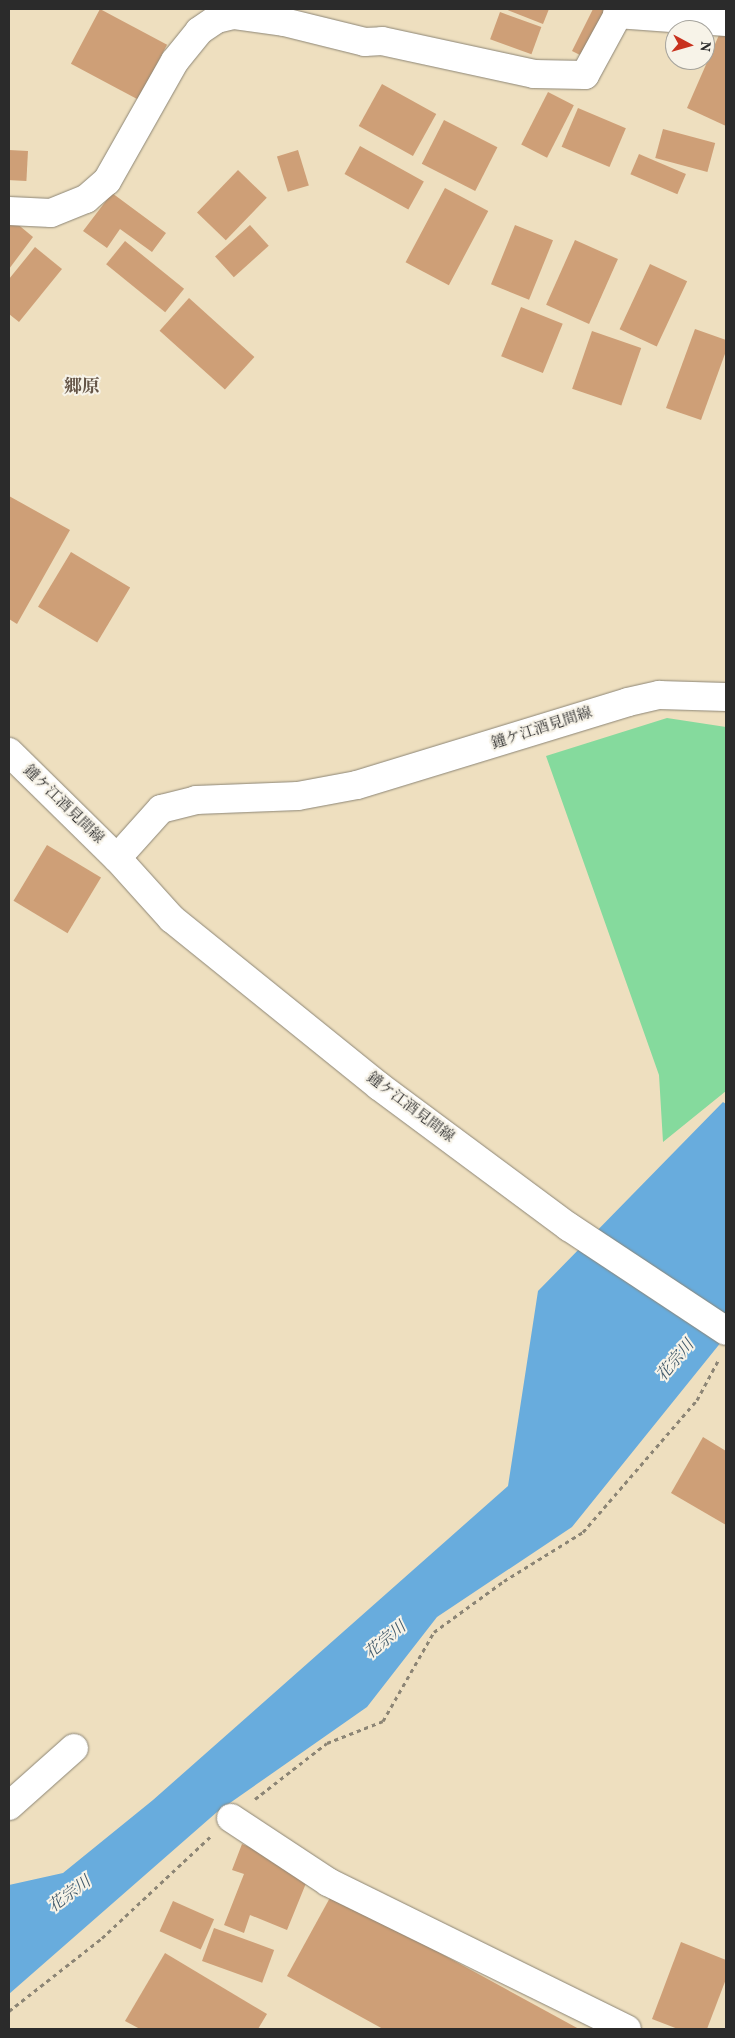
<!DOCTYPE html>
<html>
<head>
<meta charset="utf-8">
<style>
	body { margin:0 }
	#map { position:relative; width:735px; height:2038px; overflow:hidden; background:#eedfbf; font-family:Vollkorn,"Noto Serif JP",serif }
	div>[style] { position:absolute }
	.green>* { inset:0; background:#85da9d }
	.water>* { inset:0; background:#68acdd }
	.building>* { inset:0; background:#ce9f77; transform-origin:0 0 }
	.path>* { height:3px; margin-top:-1.5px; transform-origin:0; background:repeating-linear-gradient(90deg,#8c8575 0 4px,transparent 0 8px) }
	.roads { filter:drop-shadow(0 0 1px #8c8575) drop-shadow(0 0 1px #8c8575) }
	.street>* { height:28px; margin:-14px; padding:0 14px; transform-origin:14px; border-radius:14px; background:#fff }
	.secondary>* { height:28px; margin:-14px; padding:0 14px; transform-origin:14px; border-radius:14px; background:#fff }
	span { translate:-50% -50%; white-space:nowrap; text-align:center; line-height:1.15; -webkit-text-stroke:4px #f7f3e8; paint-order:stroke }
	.street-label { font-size:15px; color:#2b2b2b }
	.water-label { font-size:16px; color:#405869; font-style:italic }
	.quarter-label { font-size:18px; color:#645446; font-weight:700 }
	.frame { position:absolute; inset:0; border:10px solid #2b2b2b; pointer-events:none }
	.north { position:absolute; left:665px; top:20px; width:50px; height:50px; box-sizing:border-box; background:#f7f3e8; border:1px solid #a5a39c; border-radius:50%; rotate:96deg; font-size:14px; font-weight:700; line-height:20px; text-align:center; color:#2b2b2b }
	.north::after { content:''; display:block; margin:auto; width:18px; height:22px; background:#c8321e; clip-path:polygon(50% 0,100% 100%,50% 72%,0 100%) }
</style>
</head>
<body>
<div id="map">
	<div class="green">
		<i style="clip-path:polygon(667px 718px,726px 727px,726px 1091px,663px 1142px,659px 1075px,546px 756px)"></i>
	</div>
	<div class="water">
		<i style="clip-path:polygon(723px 1102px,726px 1104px,726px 1336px,572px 1527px,437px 1617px,367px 1707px,217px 1812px,9px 1994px,9px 1885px,63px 1873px,153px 1800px,508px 1486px,538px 1291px)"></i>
	</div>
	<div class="building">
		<i style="left:100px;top:9px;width:76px;height:62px;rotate:28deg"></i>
		<i style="clip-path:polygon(505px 9px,549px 9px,543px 24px)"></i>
		<i style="clip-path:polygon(593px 9px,613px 9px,588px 59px,572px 51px)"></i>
		<i style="left:500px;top:12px;width:44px;height:29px;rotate:20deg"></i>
		<i style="clip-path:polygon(726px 19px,726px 126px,687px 108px)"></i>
		<i style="left:382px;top:84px;width:62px;height:48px;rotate:29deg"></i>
		<i style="left:548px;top:92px;width:29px;height:59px;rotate:27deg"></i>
		<i style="left:578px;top:108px;width:52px;height:42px;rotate:23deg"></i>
		<i style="left:444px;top:120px;width:60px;height:49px;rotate:27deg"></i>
		<i style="left:663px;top:129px;width:54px;height:30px;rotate:15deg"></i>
		<i style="left:360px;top:146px;width:73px;height:32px;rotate:29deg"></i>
		<i style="left:9px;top:150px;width:19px;height:30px;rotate:3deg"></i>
		<i style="left:298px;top:150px;width:37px;height:22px;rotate:73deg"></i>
		<i style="left:639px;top:154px;width:51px;height:22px;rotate:23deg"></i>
		<i style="left:238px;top:170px;width:40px;height:59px;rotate:44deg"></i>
		<i style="left:445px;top:188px;width:49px;height:84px;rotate:28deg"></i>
		<i style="clip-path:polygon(112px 193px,166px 233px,152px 252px,120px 229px,107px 248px,83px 231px)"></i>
		<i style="clip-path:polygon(9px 217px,33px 237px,9px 269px)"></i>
		<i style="left:250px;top:225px;width:28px;height:47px;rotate:48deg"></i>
		<i style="left:515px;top:225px;width:41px;height:64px;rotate:22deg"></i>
		<i style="left:575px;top:240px;width:47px;height:71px;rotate:24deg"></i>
		<i style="left:125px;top:241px;width:76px;height:30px;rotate:39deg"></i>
		<i style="clip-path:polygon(35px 247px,62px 269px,19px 322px,9px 314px,9px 279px)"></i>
		<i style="left:650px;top:264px;width:41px;height:72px;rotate:25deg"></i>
		<i style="left:189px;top:298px;width:88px;height:44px;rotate:42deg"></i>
		<i style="left:521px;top:307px;width:45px;height:53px;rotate:22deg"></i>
		<i style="clip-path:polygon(695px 329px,726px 340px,726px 351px,701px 420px,666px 408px)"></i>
		<i style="left:592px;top:331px;width:52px;height:61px;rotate:19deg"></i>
		<i style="clip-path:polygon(9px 496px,70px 530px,17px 624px,9px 619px)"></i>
		<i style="left:71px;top:552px;width:69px;height:64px;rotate:31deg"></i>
		<i style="left:47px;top:845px;width:63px;height:65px;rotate:31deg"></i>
		<i style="clip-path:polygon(703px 1437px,726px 1451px,726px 1525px,671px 1493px)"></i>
		<i style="clip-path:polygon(242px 1844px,311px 1871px,287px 1930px,250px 1915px,244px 1933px,224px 1925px,244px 1874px,232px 1870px)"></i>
		<i style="clip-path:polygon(332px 1894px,579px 2029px,383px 2029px,287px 1976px)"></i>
		<i style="left:173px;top:1901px;width:45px;height:33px;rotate:24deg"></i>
		<i style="left:214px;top:1928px;width:64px;height:35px;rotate:20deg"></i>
		<i style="clip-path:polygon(681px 1942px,726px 1960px,726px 1979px,707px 2029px,678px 2029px,652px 2019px)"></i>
		<i style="clip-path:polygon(165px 1953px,267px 2014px,258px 2029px,140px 2029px,125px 2021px)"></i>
	</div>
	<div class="path">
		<i style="left:255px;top:1799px;width:91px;rotate:-37.9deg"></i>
		<i style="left:327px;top:1743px;width:60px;rotate:-21.4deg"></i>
		<i style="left:383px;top:1721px;width:103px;rotate:-60.2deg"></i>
		<i style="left:434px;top:1632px;width:87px;rotate:-36.1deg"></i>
		<i style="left:504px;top:1581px;width:93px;rotate:-31.8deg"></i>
		<i style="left:583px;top:1532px;width:174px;rotate:-49.2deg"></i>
		<i style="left:697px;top:1400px;width:47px;rotate:-61.8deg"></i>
		<i style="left:9px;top:2011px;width:118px;rotate:-38.1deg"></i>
		<i style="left:102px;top:1938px;width:148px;rotate:-43.1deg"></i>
	</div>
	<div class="roads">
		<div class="street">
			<i style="left:617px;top:14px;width:109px;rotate:4.2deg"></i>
			<i style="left:9px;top:211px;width:42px;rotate:2.7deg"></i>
			<i style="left:51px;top:213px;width:38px;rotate:-22deg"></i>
			<i style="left:86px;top:199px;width:28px;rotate:-41deg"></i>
			<i style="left:107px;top:181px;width:138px;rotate:-60.5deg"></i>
			<i style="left:175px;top:61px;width:38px;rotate:-51deg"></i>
			<i style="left:199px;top:31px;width:22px;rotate:-34deg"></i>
			<i style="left:217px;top:19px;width:16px;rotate:-14deg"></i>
			<i style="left:233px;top:15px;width:51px;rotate:7.8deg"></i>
			<i style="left:284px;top:22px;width:83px;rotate:13.9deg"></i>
			<i style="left:365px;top:42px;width:17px;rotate:-3deg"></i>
			<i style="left:382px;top:41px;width:156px;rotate:12.2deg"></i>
			<i style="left:534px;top:74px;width:51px;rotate:1.1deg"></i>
			<i style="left:585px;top:75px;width:75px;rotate:-61.4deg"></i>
			<i style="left:9px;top:1806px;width:87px;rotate:-41.7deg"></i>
			<i style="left:231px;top:1818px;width:116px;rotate:33.4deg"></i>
			<i style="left:328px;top:1882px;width:333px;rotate:26.2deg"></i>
		</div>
		<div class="secondary">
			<i style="left:9px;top:752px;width:151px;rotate:44.5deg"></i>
			<i style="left:117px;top:858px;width:82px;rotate:48deg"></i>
			<i style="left:172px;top:919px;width:266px;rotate:38.9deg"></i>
			<i style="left:379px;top:1086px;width:237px;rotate:36.6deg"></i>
			<i style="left:569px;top:1227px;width:188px;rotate:33.5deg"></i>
			<i style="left:117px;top:858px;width:66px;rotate:-48.1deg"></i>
			<i style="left:161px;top:809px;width:36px;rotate:-14deg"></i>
			<i style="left:196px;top:800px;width:102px;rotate:-2.2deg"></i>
			<i style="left:298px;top:796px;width:60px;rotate:-10.6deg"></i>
			<i style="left:357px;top:785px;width:283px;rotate:-17deg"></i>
			<i style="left:628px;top:702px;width:32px;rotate:-13deg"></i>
			<i style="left:659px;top:695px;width:67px;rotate:1.7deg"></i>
		</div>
	</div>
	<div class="street-label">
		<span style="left:542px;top:729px;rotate:-18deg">鐘ケ江酒見間線</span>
		<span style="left:63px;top:805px;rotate:44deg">鐘ケ江酒見間線</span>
		<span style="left:410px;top:1108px;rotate:37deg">鐘ケ江酒見間線</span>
	</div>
	<div class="water-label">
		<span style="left:676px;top:1361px;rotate:-50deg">花宗川</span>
		<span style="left:386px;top:1641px;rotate:-40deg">花宗川</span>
		<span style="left:70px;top:1895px;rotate:-37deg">花宗川</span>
	</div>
	<div class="quarter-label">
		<span style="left:82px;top:388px">郷原</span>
	</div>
	<div class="frame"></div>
	<div class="north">N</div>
</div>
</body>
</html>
